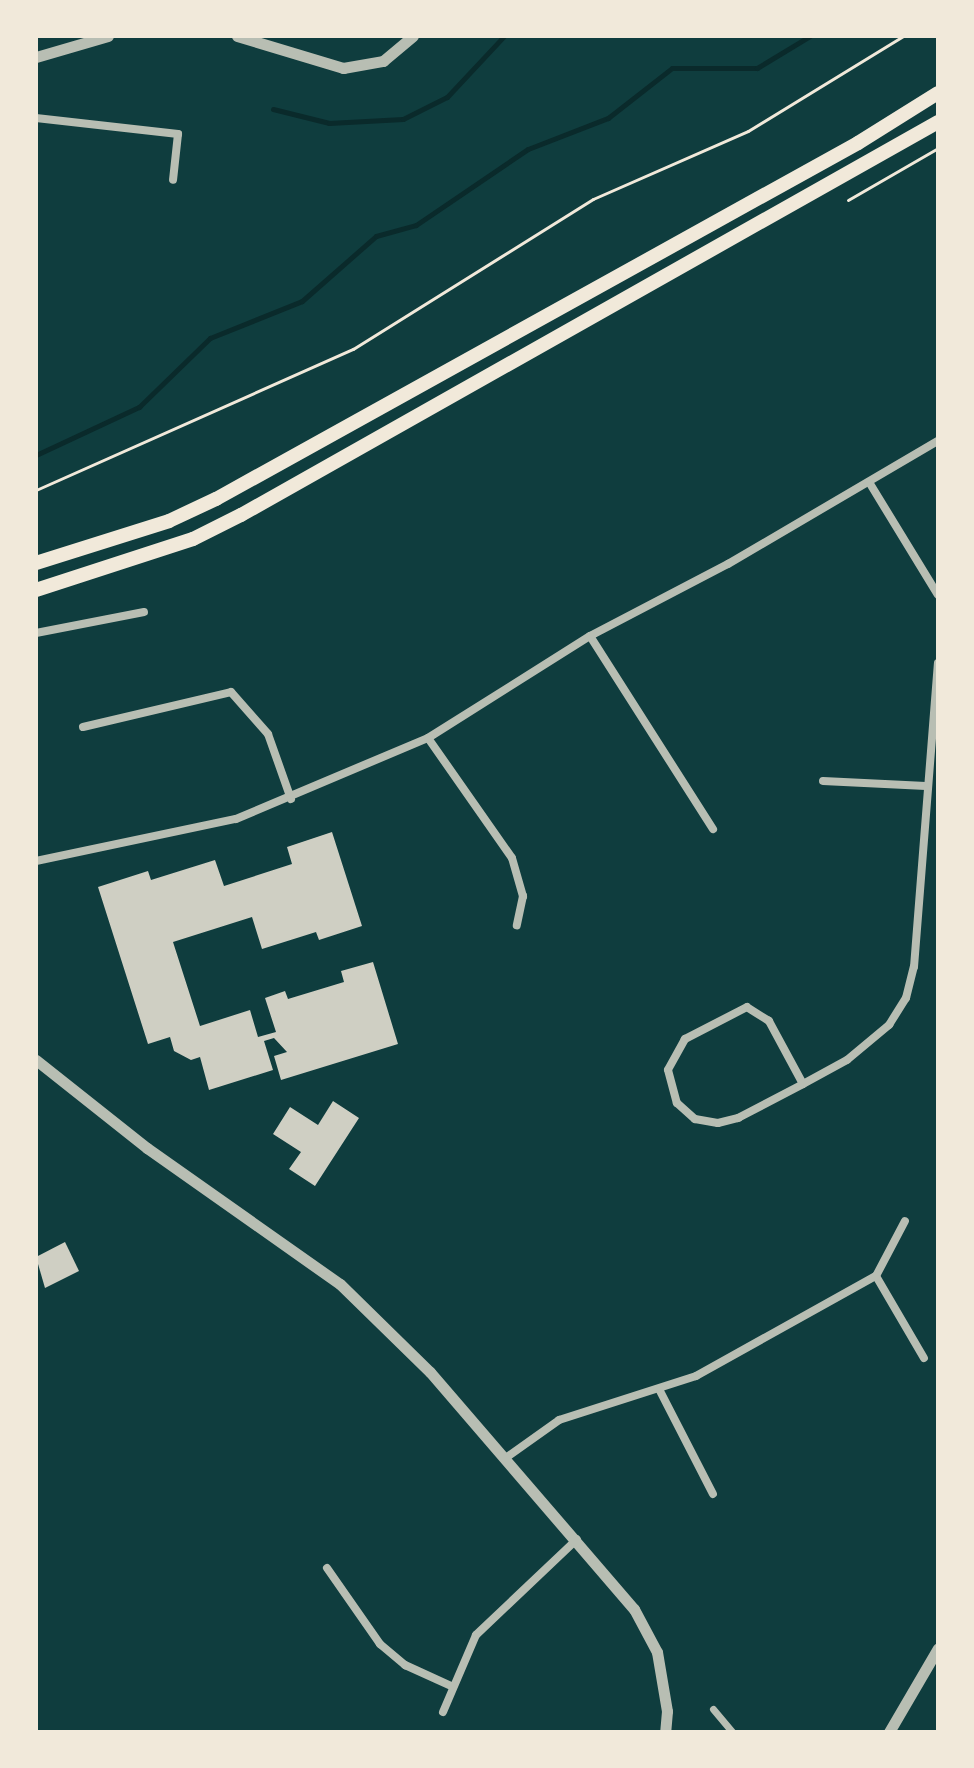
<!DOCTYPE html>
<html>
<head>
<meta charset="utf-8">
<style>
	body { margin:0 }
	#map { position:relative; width:974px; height:1768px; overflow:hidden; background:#0f3d3e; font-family:Rubik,sans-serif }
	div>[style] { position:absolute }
	.stream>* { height:5px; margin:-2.5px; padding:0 2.5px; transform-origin:2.5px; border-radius:2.5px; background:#0a2a2b }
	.building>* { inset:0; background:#cfcfc3 }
	.path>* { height:3px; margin:-1.5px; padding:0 1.5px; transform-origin:1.5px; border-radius:1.5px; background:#f1e9da }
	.pedestrian>* { height:7px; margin:-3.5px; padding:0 3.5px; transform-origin:3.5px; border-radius:3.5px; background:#b8beb3 }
	.minor>* { height:8px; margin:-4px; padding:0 4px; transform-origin:4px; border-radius:4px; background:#b8beb3 }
	.tertiary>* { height:11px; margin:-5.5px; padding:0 5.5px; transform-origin:5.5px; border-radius:5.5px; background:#b8beb3 }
	.trunk>* { height:14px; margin:-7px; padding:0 7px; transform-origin:7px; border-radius:7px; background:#f1e9da }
	span { translate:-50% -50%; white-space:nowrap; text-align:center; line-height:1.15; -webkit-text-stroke:7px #f1e9da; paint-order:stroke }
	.frame { position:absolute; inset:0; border:38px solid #f1e9da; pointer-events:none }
</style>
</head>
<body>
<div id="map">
	<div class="stream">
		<i style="left:273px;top:109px;width:58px;rotate:14deg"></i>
		<i style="left:329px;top:123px;width:74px;rotate:-3.1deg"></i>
		<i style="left:403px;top:119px;width:49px;rotate:-26.6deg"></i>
		<i style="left:447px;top:97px;width:83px;rotate:-46.9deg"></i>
		<i style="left:36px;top:455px;width:114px;rotate:-25deg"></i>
		<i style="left:139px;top:407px;width:99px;rotate:-44.2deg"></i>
		<i style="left:210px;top:338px;width:99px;rotate:-21.9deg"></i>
		<i style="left:302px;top:301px;width:98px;rotate:-41.3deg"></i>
		<i style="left:376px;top:236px;width:41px;rotate:-15.4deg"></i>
		<i style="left:416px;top:225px;width:135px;rotate:-34.2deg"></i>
		<i style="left:528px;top:149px;width:86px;rotate:-21.2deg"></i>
		<i style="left:608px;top:118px;width:81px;rotate:-38deg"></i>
		<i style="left:672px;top:68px;width:85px"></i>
		<i style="left:757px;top:68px;width:62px;rotate:-31.1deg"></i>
	</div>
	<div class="building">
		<i style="clip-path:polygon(332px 832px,362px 926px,319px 940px,316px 932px,262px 949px,252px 917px,173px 942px,200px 1026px,250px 1010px,258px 1037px,276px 1032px,265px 998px,285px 991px,288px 999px,344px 982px,341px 971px,373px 962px,398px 1044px,281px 1080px,274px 1056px,287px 1052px,274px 1038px,264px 1041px,273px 1070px,209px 1090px,200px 1057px,191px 1060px,174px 1051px,170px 1037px,148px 1044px,98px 887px,148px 871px,151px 880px,215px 860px,224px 886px,292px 864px,287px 847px)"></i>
		<i style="clip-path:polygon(333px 1101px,359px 1118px,315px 1186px,289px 1169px,301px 1152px,273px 1134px,290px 1107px,318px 1125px)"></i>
		<i style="clip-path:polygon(65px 1242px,79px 1271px,45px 1288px,36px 1257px)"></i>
	</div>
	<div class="path">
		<i style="left:848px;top:200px;width:104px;rotate:-30deg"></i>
		<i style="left:36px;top:490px;width:347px;rotate:-24deg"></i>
		<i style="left:353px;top:349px;width:283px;rotate:-32deg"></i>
		<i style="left:593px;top:199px;width:169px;rotate:-23.7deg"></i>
		<i style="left:748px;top:131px;width:182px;rotate:-31.5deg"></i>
	</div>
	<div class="pedestrian">
		<i style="left:713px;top:1709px;width:30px;rotate:50deg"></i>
	</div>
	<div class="minor">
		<i style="left:36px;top:118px;width:143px;rotate:6.4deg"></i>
		<i style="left:178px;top:134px;width:46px;rotate:96.2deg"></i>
		<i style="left:869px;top:482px;width:132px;rotate:58.6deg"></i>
		<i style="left:36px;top:633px;width:110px;rotate:-11deg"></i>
		<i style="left:590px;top:636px;width:229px;rotate:57.5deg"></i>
		<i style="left:83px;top:727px;width:152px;rotate:-13.3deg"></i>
		<i style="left:231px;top:692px;width:56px;rotate:48.6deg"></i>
		<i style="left:268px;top:734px;width:69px;rotate:70.5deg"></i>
		<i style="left:428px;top:738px;width:146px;rotate:55deg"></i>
		<i style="left:512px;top:858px;width:40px;rotate:74deg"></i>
		<i style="left:523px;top:896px;width:30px;rotate:102deg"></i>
		<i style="left:823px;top:781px;width:103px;rotate:2.8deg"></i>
		<i style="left:36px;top:861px;width:204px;rotate:-11.9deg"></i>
		<i style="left:236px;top:819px;width:208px;rotate:-22.9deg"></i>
		<i style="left:428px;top:738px;width:191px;rotate:-32.2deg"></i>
		<i style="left:590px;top:636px;width:156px;rotate:-27.6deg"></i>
		<i style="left:728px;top:564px;width:243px;rotate:-30.4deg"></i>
		<i style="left:803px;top:1084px;width:72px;rotate:-118.4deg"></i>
		<i style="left:769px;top:1021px;width:26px;rotate:-148deg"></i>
		<i style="left:747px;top:1007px;width:70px;rotate:152.7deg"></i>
		<i style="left:685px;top:1039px;width:35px;rotate:119deg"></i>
		<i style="left:668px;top:1070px;width:34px;rotate:75deg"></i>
		<i style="left:677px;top:1103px;width:24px;rotate:42deg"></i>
		<i style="left:695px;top:1119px;width:23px;rotate:10deg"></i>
		<i style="left:718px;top:1123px;width:21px;rotate:-14deg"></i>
		<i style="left:738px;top:1118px;width:73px;rotate:-27.6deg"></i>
		<i style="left:803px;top:1084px;width:50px;rotate:-28.6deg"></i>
		<i style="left:847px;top:1060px;width:55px;rotate:-39.8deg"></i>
		<i style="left:889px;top:1025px;width:32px;rotate:-58deg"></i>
		<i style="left:906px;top:998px;width:32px;rotate:-76deg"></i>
		<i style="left:914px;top:967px;width:305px;rotate:-85.5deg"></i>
		<i style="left:876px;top:1276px;width:95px;rotate:59.7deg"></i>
		<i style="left:659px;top:1389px;width:118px;rotate:62.8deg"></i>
		<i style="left:507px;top:1457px;width:64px;rotate:-35.4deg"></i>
		<i style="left:559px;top:1420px;width:144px;rotate:-17.8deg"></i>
		<i style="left:696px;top:1376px;width:206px;rotate:-29.1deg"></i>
		<i style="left:876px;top:1276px;width:62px;rotate:-62.2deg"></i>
		<i style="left:327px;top:1568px;width:93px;rotate:55.1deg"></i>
		<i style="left:380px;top:1644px;width:33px;rotate:40deg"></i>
		<i style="left:405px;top:1665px;width:51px;rotate:24.5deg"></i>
		<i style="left:443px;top:1712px;width:84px;rotate:-66.8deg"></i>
		<i style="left:476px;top:1635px;width:139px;rotate:-43.5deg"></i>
	</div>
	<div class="tertiary">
		<i style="left:237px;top:36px;width:111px;rotate:16.8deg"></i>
		<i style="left:343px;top:68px;width:41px;rotate:-9.9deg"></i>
		<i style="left:383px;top:61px;width:39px;rotate:-40deg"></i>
		<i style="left:36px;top:57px;width:75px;rotate:-16.3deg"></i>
		<i style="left:36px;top:1060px;width:142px;rotate:38.4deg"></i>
		<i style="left:147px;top:1148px;width:236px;rotate:35.2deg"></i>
		<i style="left:340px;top:1284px;width:126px;rotate:44.4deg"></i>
		<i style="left:430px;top:1372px;width:313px;rotate:49.3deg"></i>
		<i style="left:634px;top:1609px;width:49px;rotate:61.9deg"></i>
		<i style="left:657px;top:1652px;width:60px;rotate:80.4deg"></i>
		<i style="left:667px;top:1711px;width:21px;rotate:95deg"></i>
		<i style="left:889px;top:1732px;width:97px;rotate:-59.7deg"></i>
	</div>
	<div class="trunk">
		<i style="left:36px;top:563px;width:139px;rotate:-17.5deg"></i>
		<i style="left:169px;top:521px;width:52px;rotate:-25.1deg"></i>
		<i style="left:216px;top:499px;width:734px;rotate:-29.01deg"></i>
		<i style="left:858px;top:143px;width:94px;rotate:-32deg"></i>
		<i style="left:36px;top:590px;width:165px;rotate:-18deg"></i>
		<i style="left:193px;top:539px;width:54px;rotate:-26.6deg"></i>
		<i style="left:241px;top:515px;width:800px;rotate:-29.42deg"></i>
	</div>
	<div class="frame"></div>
</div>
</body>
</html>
